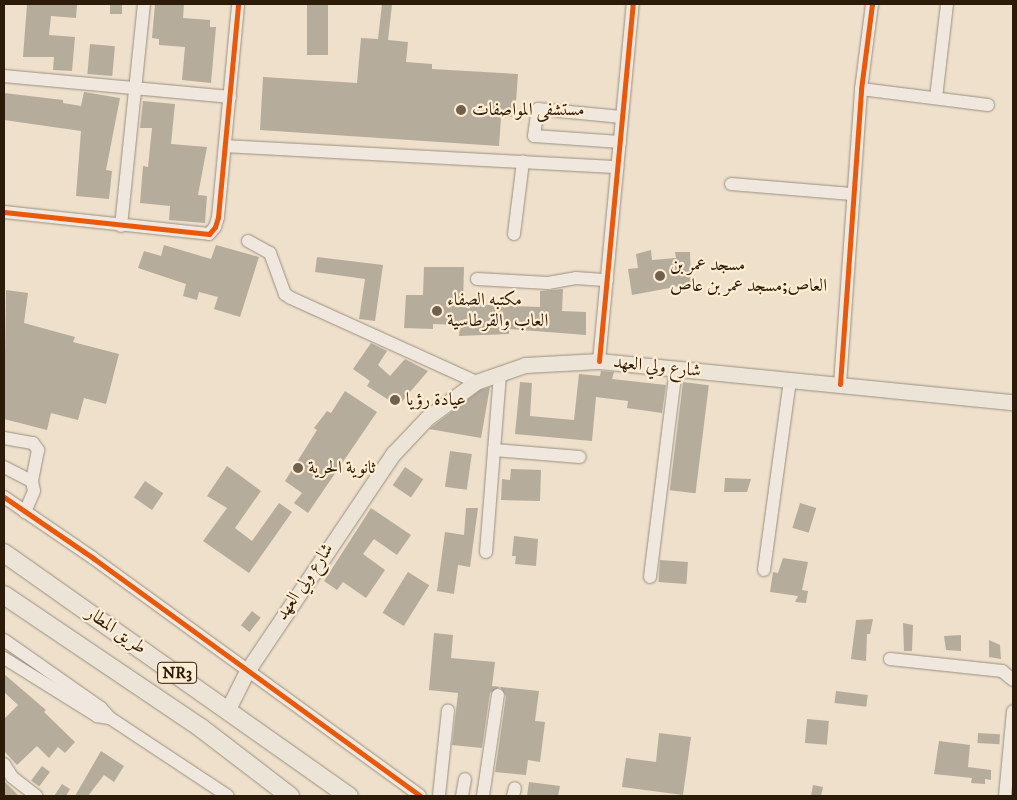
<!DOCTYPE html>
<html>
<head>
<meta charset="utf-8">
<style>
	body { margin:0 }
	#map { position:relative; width:1017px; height:800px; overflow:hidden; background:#eee0ca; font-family:"IM FELL DW Pica",Amiri,serif }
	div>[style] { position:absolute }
	.building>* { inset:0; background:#b6ac9c; transform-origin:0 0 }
	.roads { filter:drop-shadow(0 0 1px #998f80) drop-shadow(0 0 1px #998f80) }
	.minor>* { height:12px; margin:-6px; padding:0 6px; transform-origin:6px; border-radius:6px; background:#f0e8de }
	.major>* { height:15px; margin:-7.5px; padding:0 7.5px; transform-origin:7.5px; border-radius:7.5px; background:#ede4d8 }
	.highway>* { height:18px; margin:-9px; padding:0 9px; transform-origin:9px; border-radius:9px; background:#ede4d8 }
	.cycleway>* { height:5px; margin:-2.5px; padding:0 2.5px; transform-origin:2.5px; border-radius:2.5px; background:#e8590c }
	.dots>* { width:14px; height:14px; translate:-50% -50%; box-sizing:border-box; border:2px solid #feedd3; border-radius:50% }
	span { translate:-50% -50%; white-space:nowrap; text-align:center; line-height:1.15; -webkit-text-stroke:4.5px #feedd3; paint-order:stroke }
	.shield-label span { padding:1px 4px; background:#feedd3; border:1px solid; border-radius:4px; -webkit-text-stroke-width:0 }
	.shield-label { font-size:16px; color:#2d1b09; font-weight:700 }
	.poi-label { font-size:18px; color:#2d1b09 }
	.left { translate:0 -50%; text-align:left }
	.street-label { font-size:18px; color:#2d1b09 }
	.frame { position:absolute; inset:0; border:5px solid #2d1b09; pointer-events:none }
</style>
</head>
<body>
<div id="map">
	<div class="building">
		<i style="clip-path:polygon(27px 4px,77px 4px,76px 18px,51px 16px,49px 35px,75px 37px,72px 71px,53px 70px,54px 57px,23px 57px)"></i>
		<i style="left:110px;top:4px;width:12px;height:10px"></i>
		<i style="clip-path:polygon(155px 4px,184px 4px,183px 18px,210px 20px,210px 27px,216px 27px,211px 83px,182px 80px,185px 47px,159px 45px,159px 39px,152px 38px)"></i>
		<i style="left:307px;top:4px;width:21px;height:51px"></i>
		<i style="clip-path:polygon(382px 4px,392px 5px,388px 40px,408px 42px,406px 62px,432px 64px,432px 69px,518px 74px,515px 116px,501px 118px,499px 146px,260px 130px,263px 77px,357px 83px,361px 38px,378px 39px)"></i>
		<i style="left:90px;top:44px;width:25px;height:30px;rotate:5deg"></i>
		<i style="clip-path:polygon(84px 92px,120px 98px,106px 170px,112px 171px,109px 199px,76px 196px,81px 131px,4px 120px,4px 93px,63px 100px,63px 103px,81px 106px)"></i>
		<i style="clip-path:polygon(143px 101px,175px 104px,171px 144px,207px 147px,198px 195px,207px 196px,205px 223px,169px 220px,170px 206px,140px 203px,143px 166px,148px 167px,152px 128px,140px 128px)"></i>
		<i style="clip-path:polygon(164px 245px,211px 259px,216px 245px,259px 257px,240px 317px,214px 309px,218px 297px,199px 292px,197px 300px,183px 296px,186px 284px,138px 268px,144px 251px,161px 256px)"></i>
		<i style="clip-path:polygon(651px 250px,652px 260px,676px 258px,675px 252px,690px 252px,691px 284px,632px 295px,628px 269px,638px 268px,636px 254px)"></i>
		<i style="clip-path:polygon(317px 257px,383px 265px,375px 321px,359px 319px,365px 279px,315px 272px)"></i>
		<i style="clip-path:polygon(424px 267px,464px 267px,463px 304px,540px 307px,540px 291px,563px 289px,562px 311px,586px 312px,586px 335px,509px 329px,509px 334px,459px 336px,460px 325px,433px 324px,433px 329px,404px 328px,406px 295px,423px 295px)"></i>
		<i style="clip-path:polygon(6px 290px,28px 293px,24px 323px,75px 337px,73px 342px,119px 354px,106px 404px,84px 398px,78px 420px,51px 413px,47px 430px,4px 419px)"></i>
		<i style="clip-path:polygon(371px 343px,387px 351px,378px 365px,390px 376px,405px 359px,428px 371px,398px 406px,367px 386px,370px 381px,353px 369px)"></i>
		<i style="clip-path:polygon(601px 371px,614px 372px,612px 379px,666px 385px,662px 413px,627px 408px,628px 401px,596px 397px,592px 441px,515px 434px,520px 382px,532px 383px,530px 416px,574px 420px,579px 374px,600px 376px)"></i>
		<i style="left:683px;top:382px;width:26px;height:109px;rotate:7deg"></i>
		<i style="clip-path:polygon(490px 387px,481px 438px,429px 429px,480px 390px)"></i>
		<i style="clip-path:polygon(345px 391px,377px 412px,308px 513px,294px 503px,302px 493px,285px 481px,317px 430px,314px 428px,327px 411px,331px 413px)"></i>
		<i style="left:450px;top:451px;width:22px;height:36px;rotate:8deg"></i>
		<i style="clip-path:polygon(227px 466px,261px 491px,235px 528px,252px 541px,279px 503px,292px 512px,249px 573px,203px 541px,227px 508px,207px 496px)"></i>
		<i style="left:405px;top:467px;width:22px;height:22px;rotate:34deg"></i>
		<i style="clip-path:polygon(511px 469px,541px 470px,540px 501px,501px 500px,502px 479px,510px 480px)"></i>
		<i style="clip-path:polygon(725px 478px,751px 479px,747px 492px,724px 492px)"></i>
		<i style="left:145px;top:481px;width:22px;height:20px;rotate:34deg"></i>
		<i style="left:800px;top:503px;width:17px;height:26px;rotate:17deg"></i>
		<i style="clip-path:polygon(371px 508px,411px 535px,397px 555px,374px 539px,363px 554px,385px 570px,366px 598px,343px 582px,337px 590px,324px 581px)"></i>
		<i style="clip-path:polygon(466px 508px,478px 508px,470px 567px,458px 565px,454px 594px,437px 591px,445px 532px,464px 535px)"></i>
		<i style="clip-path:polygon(514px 536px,538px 539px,536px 566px,515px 564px,516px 556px,512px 556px)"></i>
		<i style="clip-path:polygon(783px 558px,808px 562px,802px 590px,808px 591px,806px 603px,795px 602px,798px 596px,770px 592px,773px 572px,778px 573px)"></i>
		<i style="left:660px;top:560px;width:28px;height:22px;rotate:4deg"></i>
		<i style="left:408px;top:572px;width:25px;height:48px;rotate:32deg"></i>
		<i style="left:252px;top:611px;width:11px;height:18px;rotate:38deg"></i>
		<i style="clip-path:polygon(873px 619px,870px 634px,867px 634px,866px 661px,851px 659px,856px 620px)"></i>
		<i style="clip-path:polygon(903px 623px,913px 625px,912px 651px,904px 651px)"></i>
		<i style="clip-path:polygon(434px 633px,453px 635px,451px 658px,495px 662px,492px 686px,539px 691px,535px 721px,545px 722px,540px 762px,528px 760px,526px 775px,495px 772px,506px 696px,500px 687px,490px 693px,482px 748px,452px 745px,458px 693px,429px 690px)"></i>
		<i style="clip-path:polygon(961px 635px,961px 651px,946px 650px,944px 636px)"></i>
		<i style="clip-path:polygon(989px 640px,1000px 645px,1001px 659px,989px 657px)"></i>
		<i style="clip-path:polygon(4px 674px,46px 710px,44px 712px,75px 742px,65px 753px,58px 747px,49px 758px,37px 746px,17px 765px,4px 751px,4px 719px,18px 705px,4px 692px)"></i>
		<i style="left:836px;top:691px;width:32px;height:12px;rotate:7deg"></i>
		<i style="left:807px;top:719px;width:22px;height:24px;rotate:5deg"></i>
		<i style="clip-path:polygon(659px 733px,691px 737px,683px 795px,622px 787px,626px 758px,656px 762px)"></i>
		<i style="left:978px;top:733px;width:22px;height:10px;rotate:3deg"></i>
		<i style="clip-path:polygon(939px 741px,970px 745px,968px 767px,991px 770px,991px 780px,985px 779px,985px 784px,971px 783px,972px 778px,934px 774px)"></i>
		<i style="clip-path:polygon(101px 751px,124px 766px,114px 782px,104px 775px,88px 796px,75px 796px)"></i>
		<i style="left:42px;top:766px;width:10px;height:18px;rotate:37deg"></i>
		<i style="clip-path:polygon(4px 781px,19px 796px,4px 796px)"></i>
		<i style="clip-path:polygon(529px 782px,560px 786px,558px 796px,527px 796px)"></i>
		<i style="clip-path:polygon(62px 784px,70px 789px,66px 796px,54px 796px)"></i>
		<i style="clip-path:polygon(813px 785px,823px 787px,821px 796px,811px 796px)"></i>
	</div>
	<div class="roads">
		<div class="minor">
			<i style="left:4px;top:76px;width:227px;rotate:5.3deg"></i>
			<i style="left:861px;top:89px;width:128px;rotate:7.2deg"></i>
			<i style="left:936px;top:98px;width:95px;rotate:-83.3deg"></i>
			<i style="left:620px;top:142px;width:86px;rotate:-176deg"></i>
			<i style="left:534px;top:136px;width:27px;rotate:-82deg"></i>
			<i style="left:538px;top:109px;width:84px;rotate:5.4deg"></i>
			<i style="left:225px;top:146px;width:393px;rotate:3.1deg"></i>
			<i style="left:731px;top:184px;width:121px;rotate:4.7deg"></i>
			<i style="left:4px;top:212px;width:206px;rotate:6.1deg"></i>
			<i style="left:209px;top:234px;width:9px;rotate:-49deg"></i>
			<i style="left:215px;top:227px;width:10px;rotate:-73deg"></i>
			<i style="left:218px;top:217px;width:214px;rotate:-84.6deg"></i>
			<i style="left:121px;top:226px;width:223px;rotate:-84.1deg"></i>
			<i style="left:514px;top:234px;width:73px;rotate:-82.9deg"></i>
			<i style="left:248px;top:241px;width:25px;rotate:29deg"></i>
			<i style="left:270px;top:253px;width:44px;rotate:69.9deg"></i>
			<i style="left:285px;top:294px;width:7px;rotate:34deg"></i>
			<i style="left:291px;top:298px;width:203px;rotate:24.4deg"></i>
			<i style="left:477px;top:279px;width:71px;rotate:3.2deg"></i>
			<i style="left:548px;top:283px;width:28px;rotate:-10deg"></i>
			<i style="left:576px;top:278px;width:31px;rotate:4deg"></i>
			<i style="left:599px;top:361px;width:359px;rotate:-84.6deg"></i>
			<i style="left:840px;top:384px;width:296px;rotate:-85.9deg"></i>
			<i style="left:861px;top:89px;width:86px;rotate:-82.6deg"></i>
			<i style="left:4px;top:438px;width:29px;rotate:10deg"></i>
			<i style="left:33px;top:443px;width:9px;rotate:54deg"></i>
			<i style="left:38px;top:450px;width:32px;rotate:101deg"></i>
			<i style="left:32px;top:481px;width:10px;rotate:79deg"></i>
			<i style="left:34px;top:491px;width:23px;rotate:113deg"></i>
			<i style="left:494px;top:450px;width:86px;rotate:4.7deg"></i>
			<i style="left:4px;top:467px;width:31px;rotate:27deg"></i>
			<i style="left:4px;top:497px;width:108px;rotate:34.4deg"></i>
			<i style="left:93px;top:558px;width:404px;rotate:36deg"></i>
			<i style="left:486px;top:552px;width:179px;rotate:-85.5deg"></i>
			<i style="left:764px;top:570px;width:191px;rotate:-82.2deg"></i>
			<i style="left:650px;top:577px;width:210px;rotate:-82.9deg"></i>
			<i style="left:4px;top:640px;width:118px;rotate:35deg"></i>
			<i style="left:101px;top:708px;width:13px;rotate:48deg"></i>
			<i style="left:110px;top:718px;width:141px;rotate:33.5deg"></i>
			<i style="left:4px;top:658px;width:110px;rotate:31.9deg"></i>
			<i style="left:97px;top:716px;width:11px;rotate:10deg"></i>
			<i style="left:890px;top:659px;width:113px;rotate:6.1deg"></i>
			<i style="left:1002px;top:671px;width:14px;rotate:39deg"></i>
			<i style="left:4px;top:764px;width:15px;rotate:58deg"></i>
			<i style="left:12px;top:777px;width:31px;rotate:38deg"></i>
			<i style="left:439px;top:796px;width:86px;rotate:-84deg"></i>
			<i style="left:462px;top:796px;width:17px;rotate:-80deg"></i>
			<i style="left:483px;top:796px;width:102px;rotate:-81.6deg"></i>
			<i style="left:513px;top:796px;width:8px;rotate:-76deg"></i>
			<i style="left:1005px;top:796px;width:85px;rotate:-84.6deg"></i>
		</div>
		<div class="major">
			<i style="left:228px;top:709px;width:42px;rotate:-63.4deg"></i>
			<i style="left:247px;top:671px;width:262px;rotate:-56.1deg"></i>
			<i style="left:393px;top:454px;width:50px;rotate:-46.6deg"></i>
			<i style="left:427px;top:418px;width:61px;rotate:-36.3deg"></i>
			<i style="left:476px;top:382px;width:52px;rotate:-19.1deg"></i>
			<i style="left:525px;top:365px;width:74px;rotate:-3.1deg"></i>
			<i style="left:599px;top:361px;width:416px;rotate:5.7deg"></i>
		</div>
		<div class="highway">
			<i style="left:4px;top:553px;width:422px;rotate:35.2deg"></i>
			<i style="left:4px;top:595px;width:238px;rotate:34deg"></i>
			<i style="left:201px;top:728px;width:112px;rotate:37.4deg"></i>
		</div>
	</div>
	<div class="cycleway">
		<i style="left:4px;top:212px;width:206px;rotate:6.1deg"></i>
		<i style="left:209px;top:234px;width:9px;rotate:-49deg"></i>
		<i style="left:215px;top:227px;width:10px;rotate:-73deg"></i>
		<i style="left:218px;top:217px;width:214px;rotate:-84.6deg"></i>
		<i style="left:599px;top:361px;width:359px;rotate:-84.6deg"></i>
		<i style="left:840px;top:384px;width:296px;rotate:-85.9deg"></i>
		<i style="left:861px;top:89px;width:86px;rotate:-82.6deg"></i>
		<i style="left:4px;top:497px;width:108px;rotate:34.4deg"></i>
		<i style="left:93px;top:558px;width:404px;rotate:36deg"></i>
	</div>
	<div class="dots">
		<i style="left:461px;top:110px;background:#71604d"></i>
		<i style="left:660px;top:276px;background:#71604d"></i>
		<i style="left:437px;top:311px;background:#71604d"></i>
		<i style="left:395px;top:400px;background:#71604d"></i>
		<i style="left:298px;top:468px;background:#71604d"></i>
	</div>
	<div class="shield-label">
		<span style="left:177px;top:673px">NR3</span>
	</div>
	<div class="poi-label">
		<span class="left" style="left:472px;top:110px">مستشفى المواصفات</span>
		<span class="left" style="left:670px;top:276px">مسجد عمر بن<br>العاص;مسجد عمر بن عاص</span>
		<span class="left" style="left:447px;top:311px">مكتبه الصفاء<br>العاب والقرطاسية</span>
		<span class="left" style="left:406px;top:400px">عيادة رؤيا</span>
		<span class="left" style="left:308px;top:468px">ثانوية الحرية</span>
	</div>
	<div class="street-label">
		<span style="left:657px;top:367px;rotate:6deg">شارع ولي العهد</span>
		<span style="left:305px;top:582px;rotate:-56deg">شارع ولي العهد</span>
		<span style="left:116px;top:631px;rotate:35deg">طريق المطار</span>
	</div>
	<div class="frame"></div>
</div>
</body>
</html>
